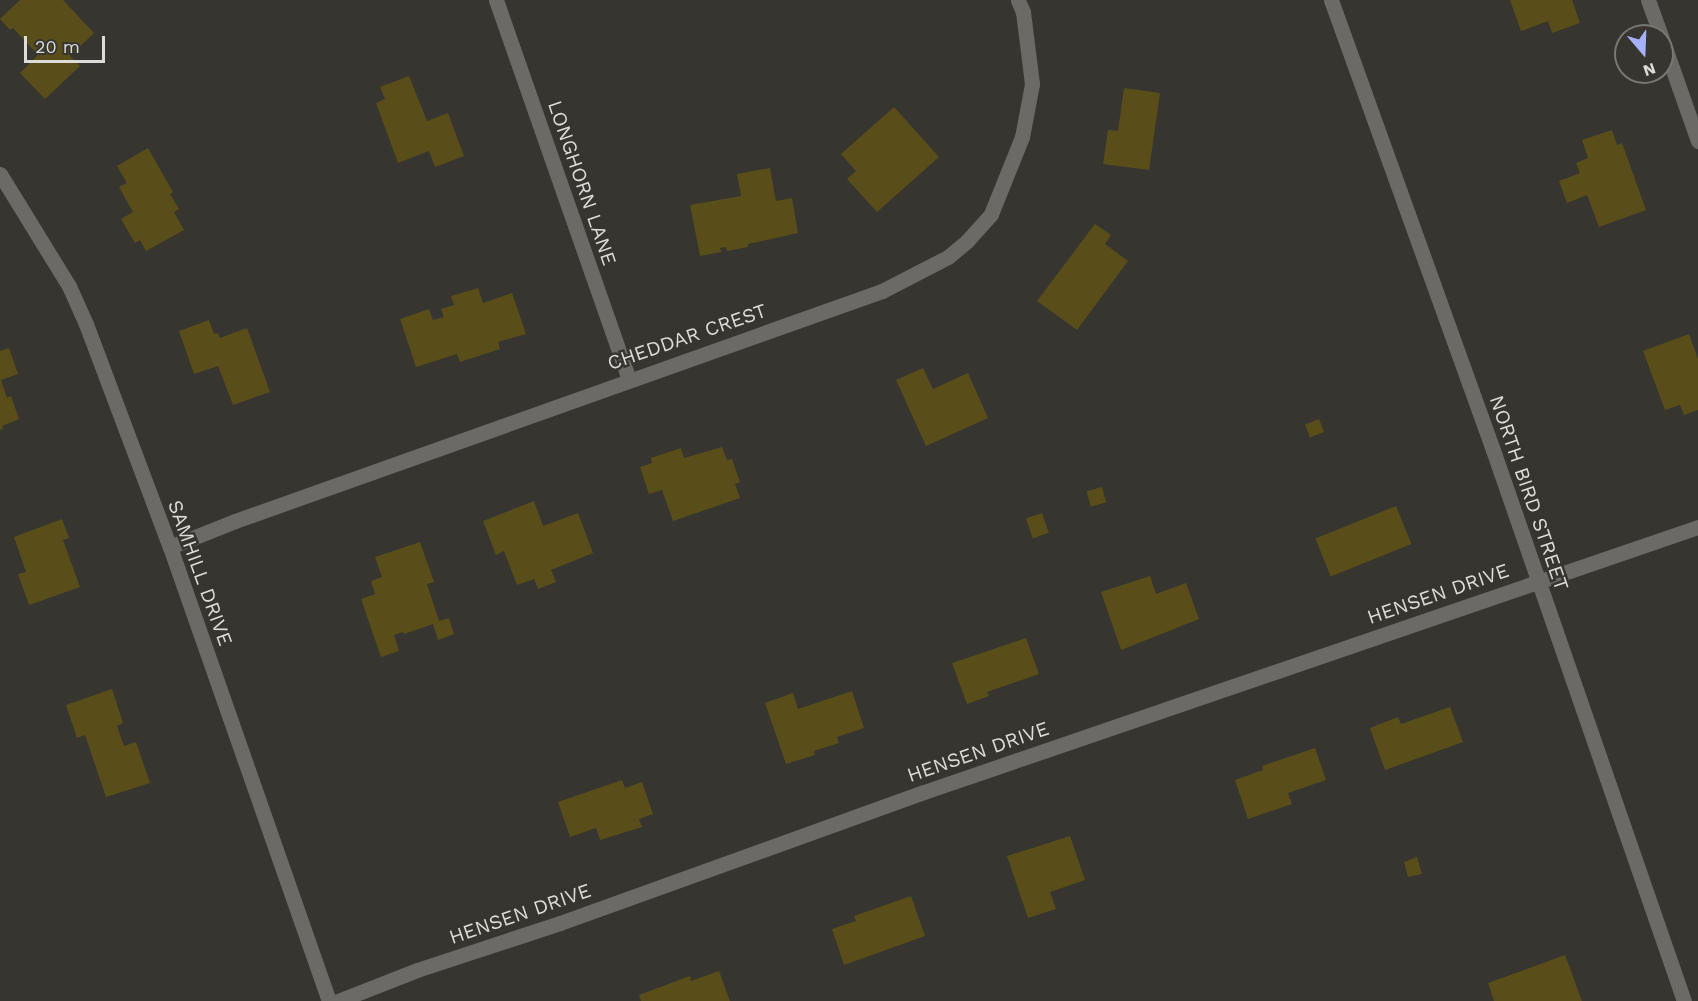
<!DOCTYPE html>
<html>
<head>
<meta charset="utf-8">
<style>
	body { margin:0 }
	#map { position:relative; width:1698px; height:1001px; overflow:hidden; background:#36352f; font-family:"Work Sans",sans-serif }
	div>[style] { position:absolute }
	.building>* { inset:0; background:#594e1a; transform-origin:0 0 }
	.minor>* { height:15px; margin:-7.5px; padding:0 7.5px; transform-origin:7.5px; border-radius:7.5px; background:#6b6a67 }
	.tertiary>* { height:15px; margin:-7.5px; padding:0 7.5px; transform-origin:7.5px; border-radius:7.5px; background:#6b6a67 }
	span { translate:-50% -50%; white-space:nowrap; text-align:center; line-height:1.15; -webkit-text-stroke:5px #36352f; paint-order:stroke }
	.street-label { font-size:20px; color:#dcdcd8 }
	.north { position:absolute; left:1614px; top:24px; width:60px; height:60px; box-sizing:border-box; background:#36352f; border:2px solid #787873; border-radius:50%; rotate:161deg; font-size:16px; font-weight:700; line-height:24px; text-align:center; color:#dcdcd8 }
	.north::after { content:''; display:block; margin:auto; width:21px; height:27px; background:#a5b1fc; clip-path:polygon(50% 0,100% 100%,50% 72%,0 100%) }
	.scale { position:absolute; left:24px; top:36px; width:81px; height:27px; box-sizing:border-box; border:3px solid #dcdcd8; border-top:0; padding-left:8px; font-size:18px; line-height:21px; white-space:nowrap; color:#dcdcd8; -webkit-text-stroke:4px #36352f; paint-order:stroke }
</style>
</head>
<body>
<div id="map">
	<div class="building">
		<i style="clip-path:polygon(20px 0,63px 0,94px 33px,70px 56px,80px 66px,45px 99px,20px 73px,38px 55px,13px 28px,10px 30px,0 19px)"></i>
		<i style="clip-path:polygon(1510px 0,1572px 0,1580px 23px,1552px 33px,1548px 21px,1521px 31px)"></i>
		<i style="clip-path:polygon(409px 76px,427px 121px,448px 113px,464px 156px,435px 167px,429px 151px,398px 163px,376px 103px,385px 99px,380px 87px)"></i>
		<i style="clip-path:polygon(1124px 88px,1160px 93px,1149px 170px,1103px 164px,1108px 130px,1118px 131px)"></i>
		<i style="clip-path:polygon(894px 107px,939px 157px,877px 212px,847px 179px,856px 171px,841px 154px)"></i>
		<i style="clip-path:polygon(1612px 130px,1617px 145px,1622px 143px,1646px 210px,1599px 227px,1587px 195px,1567px 203px,1559px 181px,1580px 173px,1576px 163px,1588px 158px,1582px 140px)"></i>
		<i style="clip-path:polygon(148px 148px,173px 192px,170px 194px,179px 209px,174px 212px,184px 230px,146px 251px,140px 240px,135px 243px,121px 219px,133px 212px,119px 187px,127px 183px,117px 166px)"></i>
		<i style="clip-path:polygon(770px 168px,776px 201px,792px 198px,798px 233px,748px 244px,748px 247px,727px 251px,726px 247px,720px 248px,721px 252px,700px 256px,690px 205px,741px 196px,737px 174px)"></i>
		<i style="clip-path:polygon(1095px 224px,1111px 235px,1105px 244px,1128px 261px,1077px 330px,1037px 301px)"></i>
		<i style="clip-path:polygon(478px 288px,483px 303px,512px 293px,526px 334px,498px 342px,500px 349px,460px 362px,457px 354px,416px 367px,400px 319px,429px 309px,433px 320px,444px 317px,441px 309px,454px 305px,451px 296px)"></i>
		<i style="clip-path:polygon(209px 320px,214px 334px,218px 333px,220px 338px,247px 328px,270px 392px,233px 405px,218px 366px,194px 374px,179px 331px)"></i>
		<i style="clip-path:polygon(1689px 334px,1698px 359px,1698px 410px,1684px 415px,1680px 405px,1665px 410px,1643px 351px)"></i>
		<i style="clip-path:polygon(9px 348px,18px 374px,1px 380px,7px 398px,11px 396px,19px 419px,2px 426px,3px 429px,0 430px,0 351px)"></i>
		<i style="clip-path:polygon(923px 368px,933px 389px,968px 373px,988px 418px,926px 446px,896px 380px)"></i>
		<i style="left:1319px;top:419px;width:14px;height:15px;rotate:69deg"></i>
		<i style="clip-path:polygon(722px 447px,727px 460px,732px 459px,740px 482px,735px 484px,740px 498px,673px 521px,662px 490px,649px 494px,640px 467px,652px 463px,651px 458px,681px 448px,684px 458px)"></i>
		<i style="left:1102px;top:487px;width:16px;height:16px;rotate:75deg"></i>
		<i style="clip-path:polygon(534px 501px,543px 526px,578px 513px,593px 553px,551px 570px,556px 582px,538px 589px,534px 579px,517px 585px,504px 551px,496px 555px,483px 521px)"></i>
		<i style="left:1396px;top:506px;width:41px;height:87px;rotate:68deg"></i>
		<i style="left:1042px;top:513px;width:21px;height:17px;rotate:71deg"></i>
		<i style="clip-path:polygon(62px 519px,69px 538px,63px 540px,80px 587px,29px 605px,18px 574px,26px 572px,14px 537px)"></i>
		<i style="clip-path:polygon(420px 542px,434px 582px,427px 584px,439px 621px,449px 618px,454px 634px,438px 640px,433px 624px,404px 634px,403px 632px,394px 635px,399px 651px,381px 657px,361px 599px,375px 594px,371px 581px,382px 577px,375px 557px)"></i>
		<i style="clip-path:polygon(1150px 576px,1156px 594px,1186px 583px,1199px 619px,1121px 650px,1101px 592px)"></i>
		<i style="clip-path:polygon(1026px 638px,1039px 674px,987px 692px,989px 696px,967px 704px,952px 663px)"></i>
		<i style="clip-path:polygon(112px 689px,123px 723px,117px 726px,124px 746px,136px 742px,150px 783px,106px 797px,85px 735px,77px 738px,66px 705px)"></i>
		<i style="clip-path:polygon(852px 691px,864px 728px,837px 737px,839px 743px,814px 751px,815px 755px,786px 764px,765px 703px,793px 693px,798px 709px)"></i>
		<i style="clip-path:polygon(1450px 707px,1463px 742px,1385px 770px,1370px 728px,1398px 717px,1401px 724px)"></i>
		<i style="clip-path:polygon(1315px 748px,1326px 780px,1288px 793px,1292px 804px,1248px 819px,1235px 780px,1263px 770px,1262px 766px)"></i>
		<i style="clip-path:polygon(622px 780px,625px 788px,642px 782px,653px 814px,639px 819px,642px 827px,600px 840px,596px 828px,570px 837px,558px 802px)"></i>
		<i style="clip-path:polygon(1070px 836px,1085px 880px,1050px 892px,1056px 909px,1028px 918px,1007px 856px)"></i>
		<i style="clip-path:polygon(1417px 857px,1422px 874px,1408px 877px,1404px 862px)"></i>
		<i style="clip-path:polygon(911px 896px,925px 936px,844px 965px,832px 929px,856px 921px,854px 916px)"></i>
		<i style="clip-path:polygon(1565px 955px,1582px 1001px,1494px 1001px,1488px 983px)"></i>
		<i style="clip-path:polygon(719px 971px,730px 1001px,641px 1001px,639px 995px,690px 976px,691px 981px)"></i>
	</div>
	<div class="minor">
		<i style="left:496px;top:0;width:403px;rotate:70.7deg"></i>
		<i style="left:1648px;top:0;width:38px;rotate:70deg"></i>
		<i style="left:1662px;top:39px;width:108px;rotate:70.6deg"></i>
		<i style="left:0;top:174px;width:132px;rotate:58.4deg"></i>
		<i style="left:69px;top:286px;width:42px;rotate:65.9deg"></i>
		<i style="left:86px;top:324px;width:238px;rotate:69.4deg"></i>
		<i style="left:170px;top:547px;width:481px;rotate:70.7deg"></i>
		<i style="left:170px;top:547px;width:70px;rotate:-21.8deg"></i>
		<i style="left:235px;top:521px;width:687px;rotate:-19.57deg"></i>
		<i style="left:882px;top:291px;width:74px;rotate:-27.3deg"></i>
		<i style="left:948px;top:257px;width:25px;rotate:-40deg"></i>
		<i style="left:967px;top:241px;width:36px;rotate:-48deg"></i>
		<i style="left:991px;top:214px;width:83px;rotate:-68.1deg"></i>
		<i style="left:1022px;top:137px;width:54px;rotate:-79.3deg"></i>
		<i style="left:1032px;top:84px;width:73px;rotate:-97.1deg"></i>
		<i style="left:1023px;top:12px;width:13px;rotate:-113deg"></i>
		<i style="left:338px;top:1001px;width:85px;rotate:-21.4deg"></i>
		<i style="left:417px;top:970px;width:151px;rotate:-18.2deg"></i>
		<i style="left:560px;top:923px;width:387px;rotate:-19.8deg"></i>
		<i style="left:924px;top:792px;width:818px;rotate:-18.9deg"></i>
	</div>
	<div class="tertiary">
		<i style="left:1331px;top:0;width:478px;rotate:70.2deg"></i>
		<i style="left:1493px;top:450px;width:583px;rotate:70.88deg"></i>
	</div>
	<div class="street-label">
		<span style="left:582px;top:183px;rotate:71deg">LONGHORN LANE</span>
		<span style="left:687px;top:337px;rotate:-19deg">CHEDDAR CREST</span>
		<span style="left:1529px;top:493px;rotate:71deg">NORTH BIRD STREET</span>
		<span style="left:200px;top:573px;rotate:70deg">SAMHILL DRIVE</span>
		<span style="left:1438px;top:594px;rotate:-19deg">HENSEN DRIVE</span>
		<span style="left:978px;top:752px;rotate:-19deg">HENSEN DRIVE</span>
		<span style="left:520px;top:914px;rotate:-19deg">HENSEN DRIVE</span>
	</div>
	<div class="north">N</div>
	<div class="scale">20 m</div>
</div>
</body>
</html>
